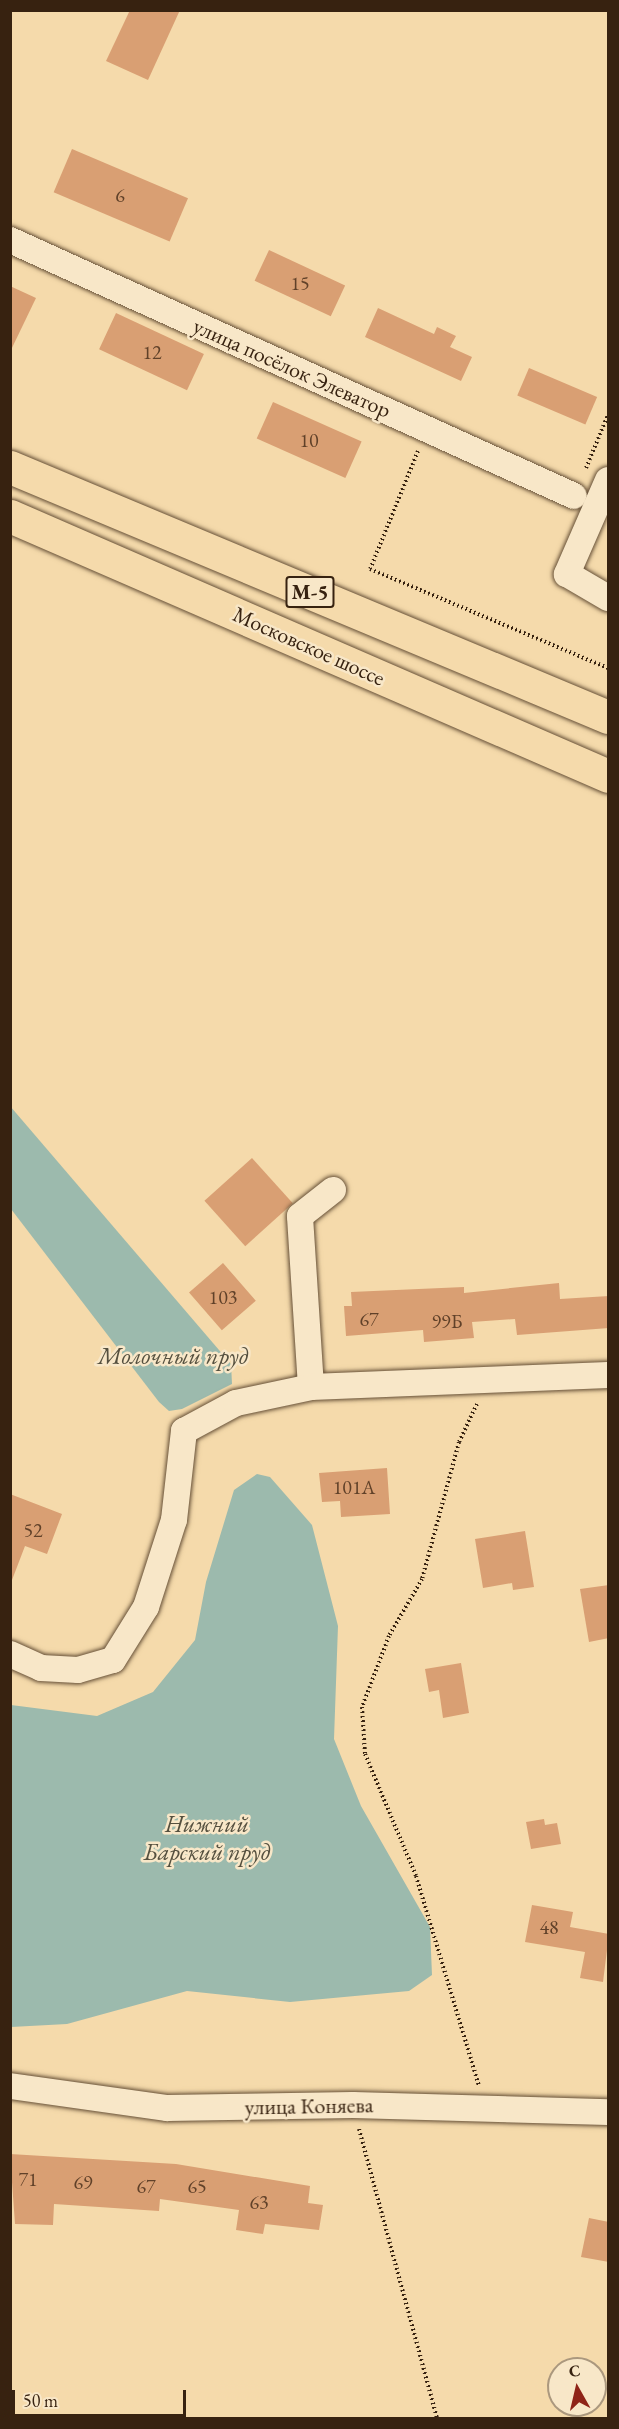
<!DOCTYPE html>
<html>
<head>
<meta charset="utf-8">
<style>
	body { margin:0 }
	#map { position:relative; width:619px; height:2429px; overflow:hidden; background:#f5daab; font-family:"EB Garamond",serif }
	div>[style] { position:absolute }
	.water>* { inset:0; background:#9cbaad }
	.building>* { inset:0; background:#d99f73; transform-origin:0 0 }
	.path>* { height:4px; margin-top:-2px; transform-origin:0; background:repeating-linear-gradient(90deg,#372210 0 1.5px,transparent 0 4.5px) }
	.roads { filter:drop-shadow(0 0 2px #665037) drop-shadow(0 0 2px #665037) }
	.minor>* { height:26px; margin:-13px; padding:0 13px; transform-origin:13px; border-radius:13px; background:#f8e7c8 }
	.highway>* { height:33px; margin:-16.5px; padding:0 16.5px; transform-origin:16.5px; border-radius:16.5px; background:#f5daab }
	span { translate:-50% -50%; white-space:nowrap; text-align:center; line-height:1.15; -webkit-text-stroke:5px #f8e7c8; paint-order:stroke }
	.number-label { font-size:20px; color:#604129 }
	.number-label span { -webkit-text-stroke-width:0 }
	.shield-label span { padding:2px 4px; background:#f8e7c8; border:2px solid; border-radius:4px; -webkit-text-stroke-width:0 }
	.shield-label { font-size:21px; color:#372210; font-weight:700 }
	.street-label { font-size:22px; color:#372210 }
	.water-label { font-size:24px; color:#55503f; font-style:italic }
	.frame { position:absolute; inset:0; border:12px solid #372210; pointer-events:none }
	.north { position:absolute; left:547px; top:2357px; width:60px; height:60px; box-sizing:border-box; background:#f8e7c8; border:2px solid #ab987e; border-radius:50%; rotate:352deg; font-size:16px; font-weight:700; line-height:24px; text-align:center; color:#372210 }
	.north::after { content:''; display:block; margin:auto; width:21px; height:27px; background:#8f2418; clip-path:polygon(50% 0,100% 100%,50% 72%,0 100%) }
	.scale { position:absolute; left:12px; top:2390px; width:174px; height:27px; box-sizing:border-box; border:3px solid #372210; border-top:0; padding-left:8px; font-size:18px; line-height:21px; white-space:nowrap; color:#372210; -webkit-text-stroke:4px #f8e7c8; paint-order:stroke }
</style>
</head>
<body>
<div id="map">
	<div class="water">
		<i style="clip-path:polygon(10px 1106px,231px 1364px,232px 1384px,182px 1409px,169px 1411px,159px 1402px,11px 1209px)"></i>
		<i style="clip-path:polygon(257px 1474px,270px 1477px,312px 1525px,338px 1626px,334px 1739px,361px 1806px,430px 1927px,432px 1975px,409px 1991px,290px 2002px,187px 1991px,67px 2024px,11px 2027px,11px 1705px,97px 1716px,153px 1692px,195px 1640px,206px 1582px,234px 1490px)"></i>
	</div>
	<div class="building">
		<i style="clip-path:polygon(130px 10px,180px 10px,148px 80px,106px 61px)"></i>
		<i style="left:72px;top:149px;width:126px;height:47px;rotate:23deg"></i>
		<i style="left:269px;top:250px;width:84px;height:34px;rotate:25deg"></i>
		<i style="clip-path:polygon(10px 286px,36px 298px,10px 352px)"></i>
		<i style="clip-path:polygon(378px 308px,434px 334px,437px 327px,456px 336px,450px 347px,472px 357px,461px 381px,365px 337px)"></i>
		<i style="left:116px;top:313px;width:97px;height:40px;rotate:25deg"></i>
		<i style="left:529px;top:368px;width:74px;height:30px;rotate:23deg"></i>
		<i style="left:273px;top:402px;width:97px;height:40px;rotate:24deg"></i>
		<i style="left:252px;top:1158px;width:61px;height:64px;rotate:48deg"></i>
		<i style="left:223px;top:1263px;width:50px;height:45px;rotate:49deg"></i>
		<i style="clip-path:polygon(559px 1283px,560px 1299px,609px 1296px,609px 1328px,517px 1335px,515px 1319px,472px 1322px,474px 1338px,424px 1342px,423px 1330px,346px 1336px,344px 1306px,352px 1306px,351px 1292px,464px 1287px,464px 1293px)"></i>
		<i style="clip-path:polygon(387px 1468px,390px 1514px,341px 1517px,340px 1501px,322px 1502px,319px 1473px)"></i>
		<i style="clip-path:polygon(10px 1494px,62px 1514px,47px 1554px,25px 1546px,12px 1580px)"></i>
		<i style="clip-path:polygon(525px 1531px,534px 1587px,513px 1590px,512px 1583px,483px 1588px,475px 1539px)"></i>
		<i style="clip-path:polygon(609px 1585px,609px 1638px,589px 1642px,580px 1589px)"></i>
		<i style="clip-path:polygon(461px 1663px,469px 1713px,443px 1718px,439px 1690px,429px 1692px,425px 1669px)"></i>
		<i style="clip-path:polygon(544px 1819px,545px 1825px,557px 1823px,561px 1844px,531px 1849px,526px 1822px)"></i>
		<i style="clip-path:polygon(532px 1905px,573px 1912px,570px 1927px,609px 1934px,603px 1982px,580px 1978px,585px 1952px,525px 1942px)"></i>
		<i style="clip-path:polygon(10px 2154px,176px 2164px,310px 2186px,308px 2203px,323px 2205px,319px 2230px,265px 2224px,263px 2234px,236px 2230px,239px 2210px,160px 2199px,159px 2211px,54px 2204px,53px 2225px,15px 2224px)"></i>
		<i style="clip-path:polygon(589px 2218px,609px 2222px,609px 2262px,581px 2257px)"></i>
	</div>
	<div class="path">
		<i style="left:418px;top:451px;width:127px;rotate:112.1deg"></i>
		<i style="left:370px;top:569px;width:258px;rotate:22.6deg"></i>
		<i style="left:586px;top:468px;width:57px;rotate:-67.5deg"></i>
		<i style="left:477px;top:1404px;width:42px;rotate:115.3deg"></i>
		<i style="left:459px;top:1442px;width:142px;rotate:105.1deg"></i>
		<i style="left:422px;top:1579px;width:66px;rotate:120.1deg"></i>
		<i style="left:389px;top:1636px;width:76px;rotate:110.8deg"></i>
		<i style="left:362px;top:1707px;width:47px;rotate:86.3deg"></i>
		<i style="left:365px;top:1754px;width:132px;rotate:67.3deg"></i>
		<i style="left:416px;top:1876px;width:219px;rotate:73.3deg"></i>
		<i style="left:359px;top:2129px;width:299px;rotate:74.9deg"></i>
	</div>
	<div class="roads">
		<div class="minor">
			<i style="left:10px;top:240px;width:619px;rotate:24.41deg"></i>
			<i style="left:608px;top:480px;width:103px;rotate:113.6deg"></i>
			<i style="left:567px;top:574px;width:48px;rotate:30.3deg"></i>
			<i style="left:311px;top:1387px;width:171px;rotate:-93.7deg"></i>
			<i style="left:300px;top:1216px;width:42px;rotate:-38.2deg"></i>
			<i style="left:10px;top:1654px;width:34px;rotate:24deg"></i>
			<i style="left:41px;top:1668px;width:37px;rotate:3deg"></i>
			<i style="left:78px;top:1670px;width:36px;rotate:-16deg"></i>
			<i style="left:113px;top:1660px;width:62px;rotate:-58.1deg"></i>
			<i style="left:146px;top:1607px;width:91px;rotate:-72.2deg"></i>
			<i style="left:174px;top:1520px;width:90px;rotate:-83.6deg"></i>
			<i style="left:184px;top:1431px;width:59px;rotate:-28.3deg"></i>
			<i style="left:236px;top:1403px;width:77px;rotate:-12deg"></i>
			<i style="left:311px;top:1387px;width:297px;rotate:-2.3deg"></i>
			<i style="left:10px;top:2086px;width:159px;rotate:8deg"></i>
			<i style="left:167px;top:2108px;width:186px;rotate:-0.9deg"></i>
			<i style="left:353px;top:2105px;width:255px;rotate:1.6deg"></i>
		</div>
		<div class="highway">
			<i style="left:10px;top:467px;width:648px;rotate:22.69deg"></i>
			<i style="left:10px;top:516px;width:652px;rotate:23.5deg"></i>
		</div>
	</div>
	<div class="number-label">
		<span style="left:120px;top:195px">6</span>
		<span style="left:300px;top:283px">15</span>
		<span style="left:152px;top:352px">12</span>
		<span style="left:309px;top:440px">10</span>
		<span style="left:223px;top:1297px">103</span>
		<span style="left:369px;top:1319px">67</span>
		<span style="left:447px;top:1321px">99Б</span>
		<span style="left:354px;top:1487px">101А</span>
		<span style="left:33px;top:1530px">52</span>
		<span style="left:549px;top:1927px">48</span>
		<span style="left:28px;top:2179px">71</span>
		<span style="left:83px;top:2182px">69</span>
		<span style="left:146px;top:2186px">67</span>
		<span style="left:197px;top:2186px">65</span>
		<span style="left:259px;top:2202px">63</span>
	</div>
	<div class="shield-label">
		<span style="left:310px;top:592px">М-5</span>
	</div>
	<div class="street-label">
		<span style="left:292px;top:368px;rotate:24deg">улица посёлок Элеватор</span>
		<span style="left:309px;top:646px;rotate:24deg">Московское шоссе</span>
		<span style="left:309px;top:2106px;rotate:-1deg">улица Коняева</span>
	</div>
	<div class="water-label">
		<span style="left:173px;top:1356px">Молочный пруд</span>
		<span style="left:207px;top:1838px">Нижний<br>Барский пруд</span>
	</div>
	<div class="frame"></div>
	<div class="north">С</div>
	<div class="scale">50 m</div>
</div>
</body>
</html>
